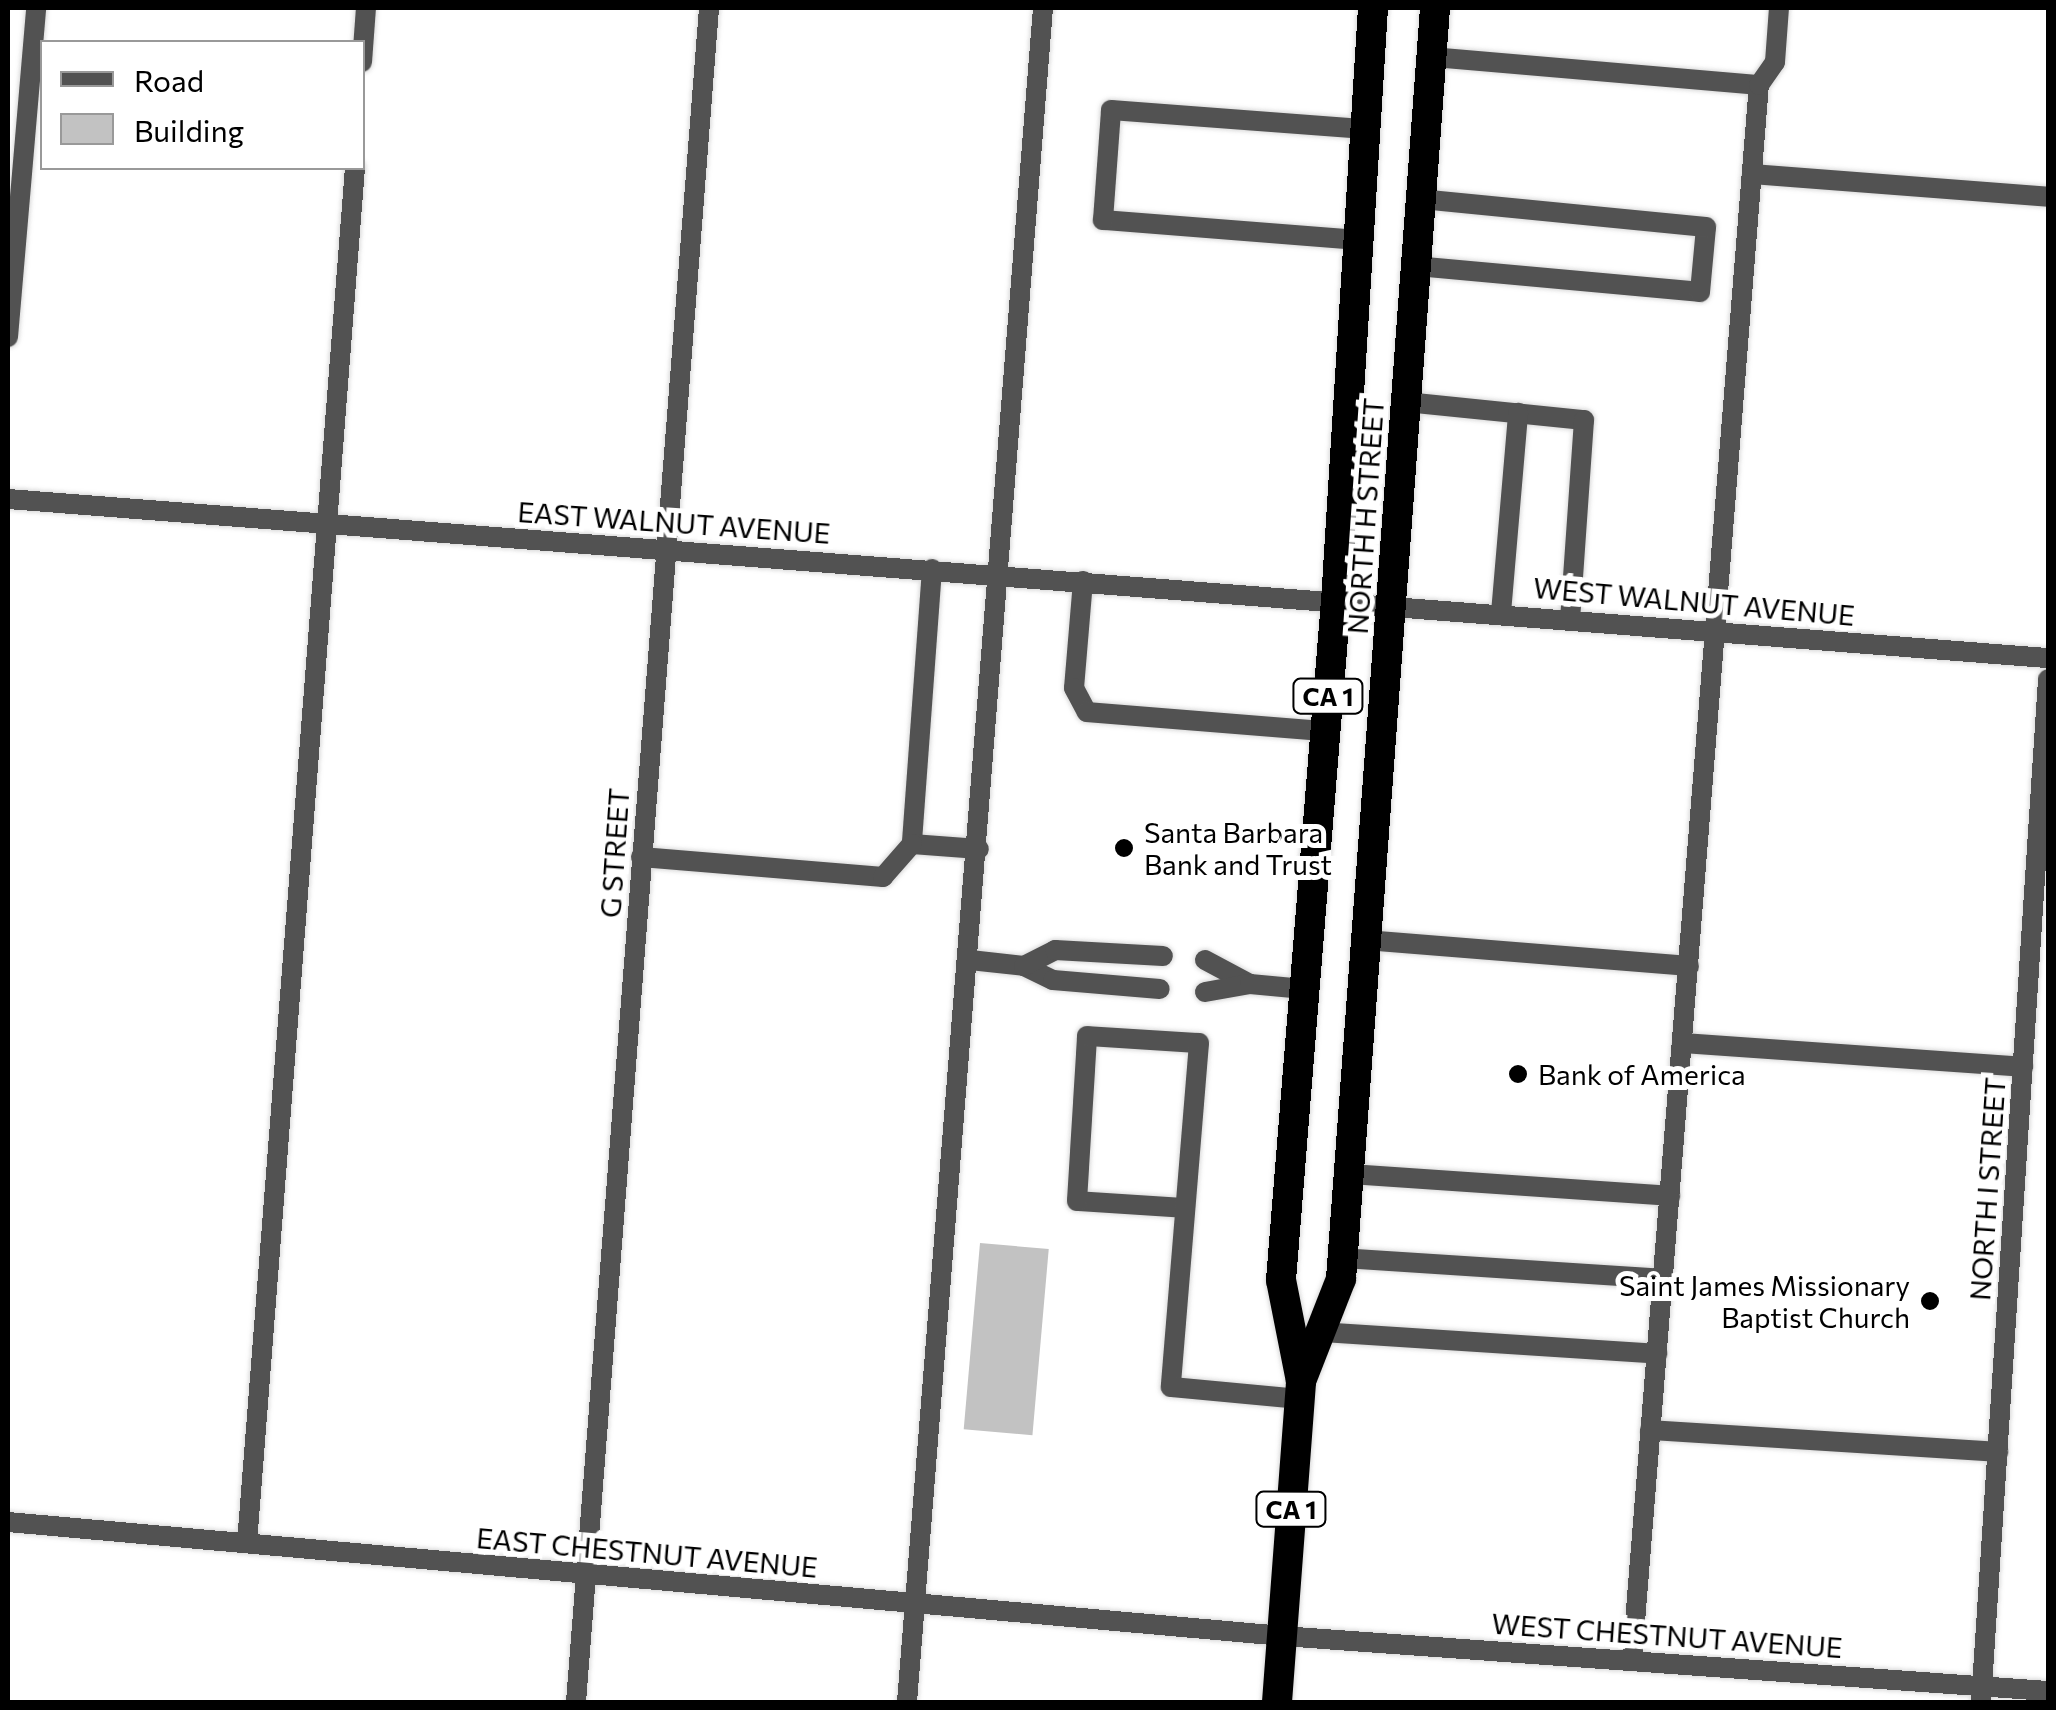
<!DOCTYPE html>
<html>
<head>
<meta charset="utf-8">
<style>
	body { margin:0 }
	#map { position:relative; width:2056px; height:1710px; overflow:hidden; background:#fff; font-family:Commissioner,sans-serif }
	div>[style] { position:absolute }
	.building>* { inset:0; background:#c2c2c2; transform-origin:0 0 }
	.roads { filter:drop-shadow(0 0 2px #dbdbdb) drop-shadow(0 0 2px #dbdbdb) }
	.lane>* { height:20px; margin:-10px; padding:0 10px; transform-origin:10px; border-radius:10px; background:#525252 }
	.street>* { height:20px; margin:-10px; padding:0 10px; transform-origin:10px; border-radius:10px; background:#525252 }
	.highway>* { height:30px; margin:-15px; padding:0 15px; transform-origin:15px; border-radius:15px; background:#000 }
	.dots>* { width:28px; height:28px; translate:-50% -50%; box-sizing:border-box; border:5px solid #fff; border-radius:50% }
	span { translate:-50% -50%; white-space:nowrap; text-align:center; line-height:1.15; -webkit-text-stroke:10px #fff; paint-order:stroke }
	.shield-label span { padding:2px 8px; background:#fff; border:2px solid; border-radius:8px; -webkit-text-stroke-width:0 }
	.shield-label { font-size:25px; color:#000; font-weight:700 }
	.street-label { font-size:28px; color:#000 }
	.poi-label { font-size:28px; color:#000 }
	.left { translate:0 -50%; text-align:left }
	.right { translate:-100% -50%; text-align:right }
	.frame { position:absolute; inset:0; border:10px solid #000; pointer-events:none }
	.legend { position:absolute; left:40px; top:40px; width:325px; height:130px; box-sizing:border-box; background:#fff; border:2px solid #999; margin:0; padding:12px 18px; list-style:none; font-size:30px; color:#000 }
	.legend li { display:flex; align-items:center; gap:20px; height:50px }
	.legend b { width:50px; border:2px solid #999 }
</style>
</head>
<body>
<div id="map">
	<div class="building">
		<i style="left:980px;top:1243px;width:69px;height:187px;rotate:5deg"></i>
	</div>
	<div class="roads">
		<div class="lane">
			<i style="left:1432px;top:57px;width:328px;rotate:4.9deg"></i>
			<i style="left:362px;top:62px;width:54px;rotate:-85.8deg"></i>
			<i style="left:1752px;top:174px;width:297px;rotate:4.4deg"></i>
			<i style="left:1358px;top:240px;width:256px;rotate:-175.5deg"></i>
			<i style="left:1103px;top:220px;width:110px;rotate:-85.8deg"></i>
			<i style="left:1111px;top:110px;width:255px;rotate:4.3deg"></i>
			<i style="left:1416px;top:266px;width:285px;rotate:5.2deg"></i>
			<i style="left:1700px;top:292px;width:65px;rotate:-84.7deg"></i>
			<i style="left:1706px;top:227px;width:286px;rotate:-174.4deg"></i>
			<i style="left:1406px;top:402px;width:179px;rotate:5.8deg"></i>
			<i style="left:1584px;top:420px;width:199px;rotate:94deg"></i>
			<i style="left:932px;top:569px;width:276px;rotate:94.2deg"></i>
			<i style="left:912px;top:844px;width:67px;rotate:4.3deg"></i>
			<i style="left:1083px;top:581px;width:107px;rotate:94.8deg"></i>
			<i style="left:1074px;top:688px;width:27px;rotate:62deg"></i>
			<i style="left:1087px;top:712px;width:239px;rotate:4.6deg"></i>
			<i style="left:1501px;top:613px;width:201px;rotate:-85.1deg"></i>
			<i style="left:641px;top:857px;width:243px;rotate:4.7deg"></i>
			<i style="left:883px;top:877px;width:44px;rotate:-48.7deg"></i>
			<i style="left:1366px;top:940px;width:324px;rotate:4.6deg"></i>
			<i style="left:970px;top:960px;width:54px;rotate:6.3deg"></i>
			<i style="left:1024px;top:966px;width:32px;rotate:26deg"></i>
			<i style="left:1053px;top:980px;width:107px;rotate:4.8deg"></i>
			<i style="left:1205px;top:960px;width:51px;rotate:28.1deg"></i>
			<i style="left:1024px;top:966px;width:35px;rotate:-27deg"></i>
			<i style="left:1055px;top:950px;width:108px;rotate:3.2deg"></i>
			<i style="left:1205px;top:992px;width:46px;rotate:-10.1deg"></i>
			<i style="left:1250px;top:984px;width:54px;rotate:5.3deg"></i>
			<i style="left:1682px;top:1043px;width:342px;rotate:4deg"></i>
			<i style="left:1349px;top:1174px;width:322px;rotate:3.9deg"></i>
			<i style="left:1185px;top:1208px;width:108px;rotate:-176.3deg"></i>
			<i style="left:1077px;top:1201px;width:165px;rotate:-86.5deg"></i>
			<i style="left:1087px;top:1036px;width:112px;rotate:3.6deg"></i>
			<i style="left:1199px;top:1043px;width:345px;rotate:94.7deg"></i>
			<i style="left:1171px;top:1387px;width:130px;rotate:5.3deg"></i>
			<i style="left:1342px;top:1258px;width:322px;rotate:3.7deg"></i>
			<i style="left:1321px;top:1332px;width:337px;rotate:3.7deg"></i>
			<i style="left:1650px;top:1430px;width:349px;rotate:3.6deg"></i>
			<i style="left:247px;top:1543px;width:1379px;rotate:-85.51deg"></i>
			<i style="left:1632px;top:1659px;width:1579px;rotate:-85.39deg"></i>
			<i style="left:1759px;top:85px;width:28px;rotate:-55deg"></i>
			<i style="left:1775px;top:62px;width:54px;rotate:-85.8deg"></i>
			<i style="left:907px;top:1702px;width:1699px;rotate:-85.41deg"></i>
		</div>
		<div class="street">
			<i style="left:8px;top:337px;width:330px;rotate:-85.1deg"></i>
			<i style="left:8px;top:499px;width:2046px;rotate:4.46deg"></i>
			<i style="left:8px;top:1522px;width:1279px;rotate:5.11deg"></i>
			<i style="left:1282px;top:1636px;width:768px;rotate:4.11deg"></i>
			<i style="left:576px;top:1702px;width:1699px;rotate:-85.51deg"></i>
			<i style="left:1981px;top:1702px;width:1025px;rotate:-86.25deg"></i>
		</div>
		<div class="highway">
			<i style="left:1301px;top:1381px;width:110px;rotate:-68.6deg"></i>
			<i style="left:1341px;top:1279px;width:1274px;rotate:-85.77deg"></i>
			<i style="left:1277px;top:1702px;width:322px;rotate:-85.7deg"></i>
			<i style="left:1301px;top:1381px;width:103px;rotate:-101.2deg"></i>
			<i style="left:1281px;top:1280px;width:681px;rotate:-85.37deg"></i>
			<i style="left:1336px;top:601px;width:594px;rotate:-86.43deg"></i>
		</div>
	</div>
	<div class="dots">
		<i style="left:1124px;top:848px;background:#000"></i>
		<i style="left:1518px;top:1074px;background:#000"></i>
		<i style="left:1930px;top:1301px;background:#000"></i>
	</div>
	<div class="shield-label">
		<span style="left:1328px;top:696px">CA 1</span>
		<span style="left:1291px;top:1509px">CA 1</span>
	</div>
	<div class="street-label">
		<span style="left:1365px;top:516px;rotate:-86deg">NORTH H STREET</span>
		<span style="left:674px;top:522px;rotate:4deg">EAST WALNUT AVENUE</span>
		<span style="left:1694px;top:601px;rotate:5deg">WEST WALNUT AVENUE</span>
		<span style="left:614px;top:853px;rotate:-86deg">G STREET</span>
		<span style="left:1987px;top:1189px;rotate:-86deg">NORTH I STREET</span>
		<span style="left:647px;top:1552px;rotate:5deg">EAST CHESTNUT AVENUE</span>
		<span style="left:1667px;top:1635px;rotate:4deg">WEST CHESTNUT AVENUE</span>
	</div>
	<div class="poi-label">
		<span class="left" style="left:1144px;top:848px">Santa Barbara<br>Bank and Trust</span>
		<span class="left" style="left:1538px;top:1074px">Bank of America</span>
		<span class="right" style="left:1910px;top:1301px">Saint James Missionary<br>Baptist Church</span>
	</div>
	<div class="frame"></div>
	<ul class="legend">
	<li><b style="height:12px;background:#525252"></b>Road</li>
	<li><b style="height:28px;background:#c2c2c2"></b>Building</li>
	</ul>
</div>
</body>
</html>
